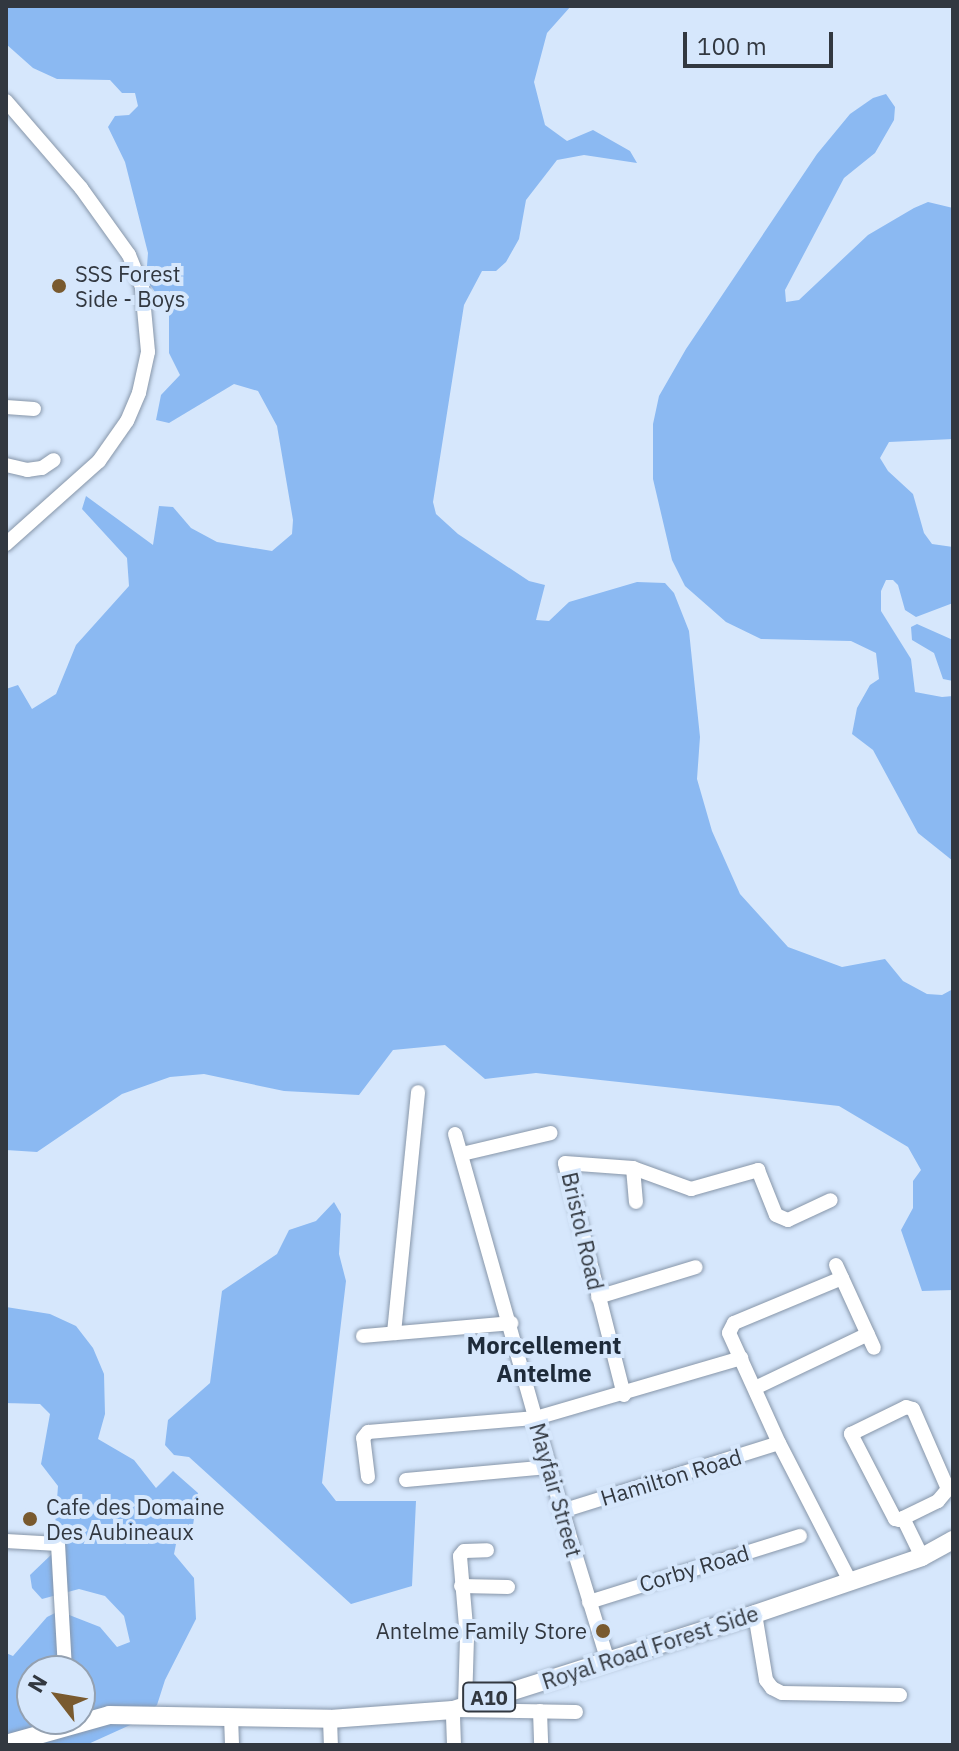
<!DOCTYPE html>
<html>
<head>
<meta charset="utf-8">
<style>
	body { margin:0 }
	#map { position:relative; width:959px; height:1751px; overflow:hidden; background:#d6e7fc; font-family:"IBM Plex Sans",sans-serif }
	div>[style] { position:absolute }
	.forest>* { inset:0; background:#8bb9f2 }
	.roads { filter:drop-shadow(0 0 2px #8796a9) drop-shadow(0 0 2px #8796a9) }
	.minor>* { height:14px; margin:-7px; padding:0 7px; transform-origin:7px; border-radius:7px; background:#fff }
	.major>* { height:18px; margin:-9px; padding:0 9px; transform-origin:9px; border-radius:9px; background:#fff }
	.dots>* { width:22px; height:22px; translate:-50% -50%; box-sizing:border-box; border:4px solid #d6e7fc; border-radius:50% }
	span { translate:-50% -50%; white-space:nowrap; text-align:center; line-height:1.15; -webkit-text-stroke:8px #d6e7fc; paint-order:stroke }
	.shield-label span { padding:2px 6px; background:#d6e7fc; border:2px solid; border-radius:6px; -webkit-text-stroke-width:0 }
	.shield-label { font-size:20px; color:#323840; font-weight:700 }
	.poi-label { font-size:22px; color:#323840 }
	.left { translate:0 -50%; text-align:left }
	.right { translate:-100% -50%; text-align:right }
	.street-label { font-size:22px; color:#323840 }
	.neighbourhood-label { font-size:24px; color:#1e2b3a; font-weight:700 }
	.frame { position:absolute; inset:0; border:8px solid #323840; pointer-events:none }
	.north { position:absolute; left:16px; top:1655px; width:80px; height:80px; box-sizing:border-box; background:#d6e7fc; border:2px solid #94a1b1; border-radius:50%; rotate:301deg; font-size:22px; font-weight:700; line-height:32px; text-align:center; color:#323840 }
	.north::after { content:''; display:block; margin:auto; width:28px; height:36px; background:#795a2f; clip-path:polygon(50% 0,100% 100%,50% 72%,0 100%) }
	.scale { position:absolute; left:683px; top:32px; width:150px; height:36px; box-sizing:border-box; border:4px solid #323840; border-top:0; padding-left:10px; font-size:24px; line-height:28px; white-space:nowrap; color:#323840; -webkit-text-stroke:6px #d6e7fc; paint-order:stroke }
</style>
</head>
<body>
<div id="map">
	<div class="forest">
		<i style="clip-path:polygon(6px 6px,571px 6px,547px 33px,534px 82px,545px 125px,567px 141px,593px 130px,630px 151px,637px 163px,584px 155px,557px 160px,526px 200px,519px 239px,506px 262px,496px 271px,482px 271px,464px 305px,433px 502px,436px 514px,458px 534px,529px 581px,545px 585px,536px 620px,549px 621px,569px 602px,637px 582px,665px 583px,674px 593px,689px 631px,700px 737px,697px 779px,712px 831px,740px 894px,788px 947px,842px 967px,885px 959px,903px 981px,927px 994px,942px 995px,953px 989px,953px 1290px,922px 1291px,901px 1230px,913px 1208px,913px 1181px,921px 1170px,908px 1147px,839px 1106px,536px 1073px,485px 1079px,445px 1045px,393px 1050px,359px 1095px,284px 1091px,204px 1074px,170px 1077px,122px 1094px,37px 1152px,6px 1150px,6px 689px,18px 685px,32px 709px,56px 694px,76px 645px,129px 586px,127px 558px,82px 509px,86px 496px,153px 545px,159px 506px,173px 507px,191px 528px,217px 542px,272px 551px,292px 534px,293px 520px,277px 426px,258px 391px,234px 384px,169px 423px,156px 420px,161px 395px,180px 375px,169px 353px,169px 312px,146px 279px,148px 253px,125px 162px,108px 127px,115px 116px,129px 115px,138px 106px,135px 93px,122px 93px,110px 80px,57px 79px,33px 68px,6px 44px)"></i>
		<i style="clip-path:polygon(886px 94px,895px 107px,894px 120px,875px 153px,844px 178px,785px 290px,786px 302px,799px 300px,868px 235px,914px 208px,928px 202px,953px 208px,953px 439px,889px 442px,880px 458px,888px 471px,913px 494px,924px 533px,932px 544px,953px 547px,953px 603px,916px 617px,905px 610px,898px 585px,893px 580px,886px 580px,881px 591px,881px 611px,911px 659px,915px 692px,942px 697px,953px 696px,953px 861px,918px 833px,873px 750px,852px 734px,857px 708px,870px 685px,879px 679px,876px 653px,851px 641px,761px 639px,726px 622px,685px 586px,672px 560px,653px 479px,653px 424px,659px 396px,686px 349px,817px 154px,850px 114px,873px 98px)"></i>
		<i style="clip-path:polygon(917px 624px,953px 640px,953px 681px,943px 679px,934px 653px,912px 640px,911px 627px)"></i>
		<i style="clip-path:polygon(334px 1202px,341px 1214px,339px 1254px,346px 1281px,322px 1483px,336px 1501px,416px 1501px,412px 1586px,351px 1604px,189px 1457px,174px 1455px,165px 1445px,168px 1420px,210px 1383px,222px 1291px,277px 1254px,289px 1230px,316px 1221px)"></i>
		<i style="clip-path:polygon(evenodd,6px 1307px,50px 1314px,76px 1326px,93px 1348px,104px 1374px,105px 1414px,98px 1439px,134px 1460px,156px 1488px,173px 1471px,198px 1493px,191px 1538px,177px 1539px,174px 1554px,194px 1578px,196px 1619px,165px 1680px,157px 1705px,139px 1721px,86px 1745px,6px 1745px,6px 1653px,13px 1656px,47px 1617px,59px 1611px,100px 1627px,117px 1647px,130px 1642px,124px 1616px,105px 1596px,79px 1589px,42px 1599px,32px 1588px,30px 1575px,53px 1553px,58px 1486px,41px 1464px,50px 1414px,40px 1404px,6px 1403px,6px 1307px,32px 1671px,80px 1671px,80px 1719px,32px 1719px,32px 1671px)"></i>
	</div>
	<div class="roads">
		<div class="minor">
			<i style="left:6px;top:101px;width:115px;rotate:49.2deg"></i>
			<i style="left:81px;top:188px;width:82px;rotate:54.4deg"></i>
			<i style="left:129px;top:255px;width:35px;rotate:68deg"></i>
			<i style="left:142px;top:287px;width:65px;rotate:84.7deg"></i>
			<i style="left:148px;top:352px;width:42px;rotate:102.4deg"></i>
			<i style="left:139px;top:393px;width:30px;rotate:113deg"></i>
			<i style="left:127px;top:421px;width:49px;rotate:125deg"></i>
			<i style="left:99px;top:461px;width:125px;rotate:138.3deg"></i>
			<i style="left:6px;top:407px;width:28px;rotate:4deg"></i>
			<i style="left:6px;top:465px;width:22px;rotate:13deg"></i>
			<i style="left:27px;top:470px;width:15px;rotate:-8deg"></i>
			<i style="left:42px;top:468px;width:14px;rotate:-34deg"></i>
			<i style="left:455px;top:1134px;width:392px;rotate:74.2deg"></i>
			<i style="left:562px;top:1511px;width:157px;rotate:73deg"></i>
			<i style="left:462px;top:1154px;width:91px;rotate:-13.3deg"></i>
			<i style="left:633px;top:1168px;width:34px;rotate:85deg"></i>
			<i style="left:836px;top:1265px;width:91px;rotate:65.4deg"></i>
			<i style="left:842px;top:1278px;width:117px;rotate:157.4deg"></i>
			<i style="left:734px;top:1323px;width:11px;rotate:117deg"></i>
			<i style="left:729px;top:1333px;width:121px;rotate:65.6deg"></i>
			<i style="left:779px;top:1443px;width:155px;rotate:62.8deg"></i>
			<i style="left:598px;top:1297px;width:102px;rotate:-17deg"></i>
			<i style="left:394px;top:1333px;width:242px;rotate:-84.3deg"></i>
			<i style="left:363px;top:1336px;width:149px;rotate:-5deg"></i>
			<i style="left:755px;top:1388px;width:125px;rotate:-25.5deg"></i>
			<i style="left:624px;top:1395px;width:239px;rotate:-104.3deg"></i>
			<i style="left:565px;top:1163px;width:68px;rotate:4.2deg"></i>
			<i style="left:633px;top:1168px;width:62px;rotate:19.9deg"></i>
			<i style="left:691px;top:1189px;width:70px;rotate:-15.8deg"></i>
			<i style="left:758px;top:1170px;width:48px;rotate:68.2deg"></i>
			<i style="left:776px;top:1215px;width:13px;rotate:23deg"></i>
			<i style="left:788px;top:1220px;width:47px;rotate:-24.9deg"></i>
			<i style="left:906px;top:1407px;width:7px;rotate:16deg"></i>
			<i style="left:913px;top:1409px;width:87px;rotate:66.4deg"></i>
			<i style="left:948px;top:1489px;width:16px;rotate:130deg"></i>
			<i style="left:938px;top:1501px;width:43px;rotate:154deg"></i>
			<i style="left:899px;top:1520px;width:4px;rotate:-166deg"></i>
			<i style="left:895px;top:1519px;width:96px;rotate:-117.4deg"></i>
			<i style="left:851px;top:1434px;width:61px;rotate:-26.1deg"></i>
			<i style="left:368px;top:1477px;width:39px;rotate:-97deg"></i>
			<i style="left:363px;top:1438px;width:8px;rotate:-50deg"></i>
			<i style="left:368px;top:1432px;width:169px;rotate:-4.8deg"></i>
			<i style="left:536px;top:1418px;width:214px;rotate:-16.3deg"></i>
			<i style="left:406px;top:1480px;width:145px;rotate:-5.2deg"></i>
			<i style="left:562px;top:1511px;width:227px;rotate:-17.4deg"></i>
			<i style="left:903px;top:1518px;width:43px;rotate:64deg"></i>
			<i style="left:6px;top:1541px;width:52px;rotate:3.3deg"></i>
			<i style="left:58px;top:1544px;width:127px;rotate:86.8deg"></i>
			<i style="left:461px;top:1586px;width:47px;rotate:1.2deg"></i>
			<i style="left:589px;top:1602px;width:221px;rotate:-17.4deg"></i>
			<i style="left:755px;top:1614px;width:67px;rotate:80.5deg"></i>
			<i style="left:766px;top:1680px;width:10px;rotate:53deg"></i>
			<i style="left:772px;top:1688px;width:11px;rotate:27deg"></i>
			<i style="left:782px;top:1693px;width:118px;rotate:1deg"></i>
			<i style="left:465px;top:1705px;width:67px;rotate:-88.3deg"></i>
			<i style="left:467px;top:1638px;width:82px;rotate:-94.9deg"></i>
			<i style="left:460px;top:1556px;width:6px;rotate:-51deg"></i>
			<i style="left:464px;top:1551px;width:23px;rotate:-2deg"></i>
			<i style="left:540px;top:1711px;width:34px;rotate:88deg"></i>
			<i style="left:231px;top:1716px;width:29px;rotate:88deg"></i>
			<i style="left:330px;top:1719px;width:26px;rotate:88deg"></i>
			<i style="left:454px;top:1745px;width:35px;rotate:-92deg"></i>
			<i style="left:453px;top:1710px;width:123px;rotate:0.9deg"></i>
		</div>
		<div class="major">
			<i style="left:6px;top:1744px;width:107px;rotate:-15.7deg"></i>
			<i style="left:109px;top:1715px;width:221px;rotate:1deg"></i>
			<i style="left:330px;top:1719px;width:123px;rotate:-4.2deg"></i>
			<i style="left:453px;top:1710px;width:317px;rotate:-17.6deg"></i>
			<i style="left:755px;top:1614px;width:176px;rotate:-18.8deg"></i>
			<i style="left:922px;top:1557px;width:35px;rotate:-29deg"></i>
		</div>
	</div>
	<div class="dots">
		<i style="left:59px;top:286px;background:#795a2f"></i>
		<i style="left:30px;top:1519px;background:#795a2f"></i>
		<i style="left:603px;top:1631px;background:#795a2f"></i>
	</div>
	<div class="shield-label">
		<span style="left:489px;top:1697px">A10</span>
	</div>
	<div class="poi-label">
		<span class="left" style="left:75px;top:286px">SSS Forest<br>Side - Boys</span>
		<span class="left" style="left:46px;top:1519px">Cafe des Domaine<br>Des Aubineaux</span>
		<span class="right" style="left:587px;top:1631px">Antelme Family Store</span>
	</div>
	<div class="street-label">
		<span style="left:583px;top:1231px;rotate:77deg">Bristol Road</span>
		<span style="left:671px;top:1477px;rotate:-17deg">Hamilton Road</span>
		<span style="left:556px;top:1490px;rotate:74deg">Mayfair Street</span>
		<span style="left:694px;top:1568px;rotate:-17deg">Corby Road</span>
		<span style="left:650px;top:1647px;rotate:-18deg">Royal Road Forest Side</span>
	</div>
	<div class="neighbourhood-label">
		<span style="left:544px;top:1360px">Morcellement<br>Antelme</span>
	</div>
	<div class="frame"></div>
	<div class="north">N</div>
	<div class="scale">100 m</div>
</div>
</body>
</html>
